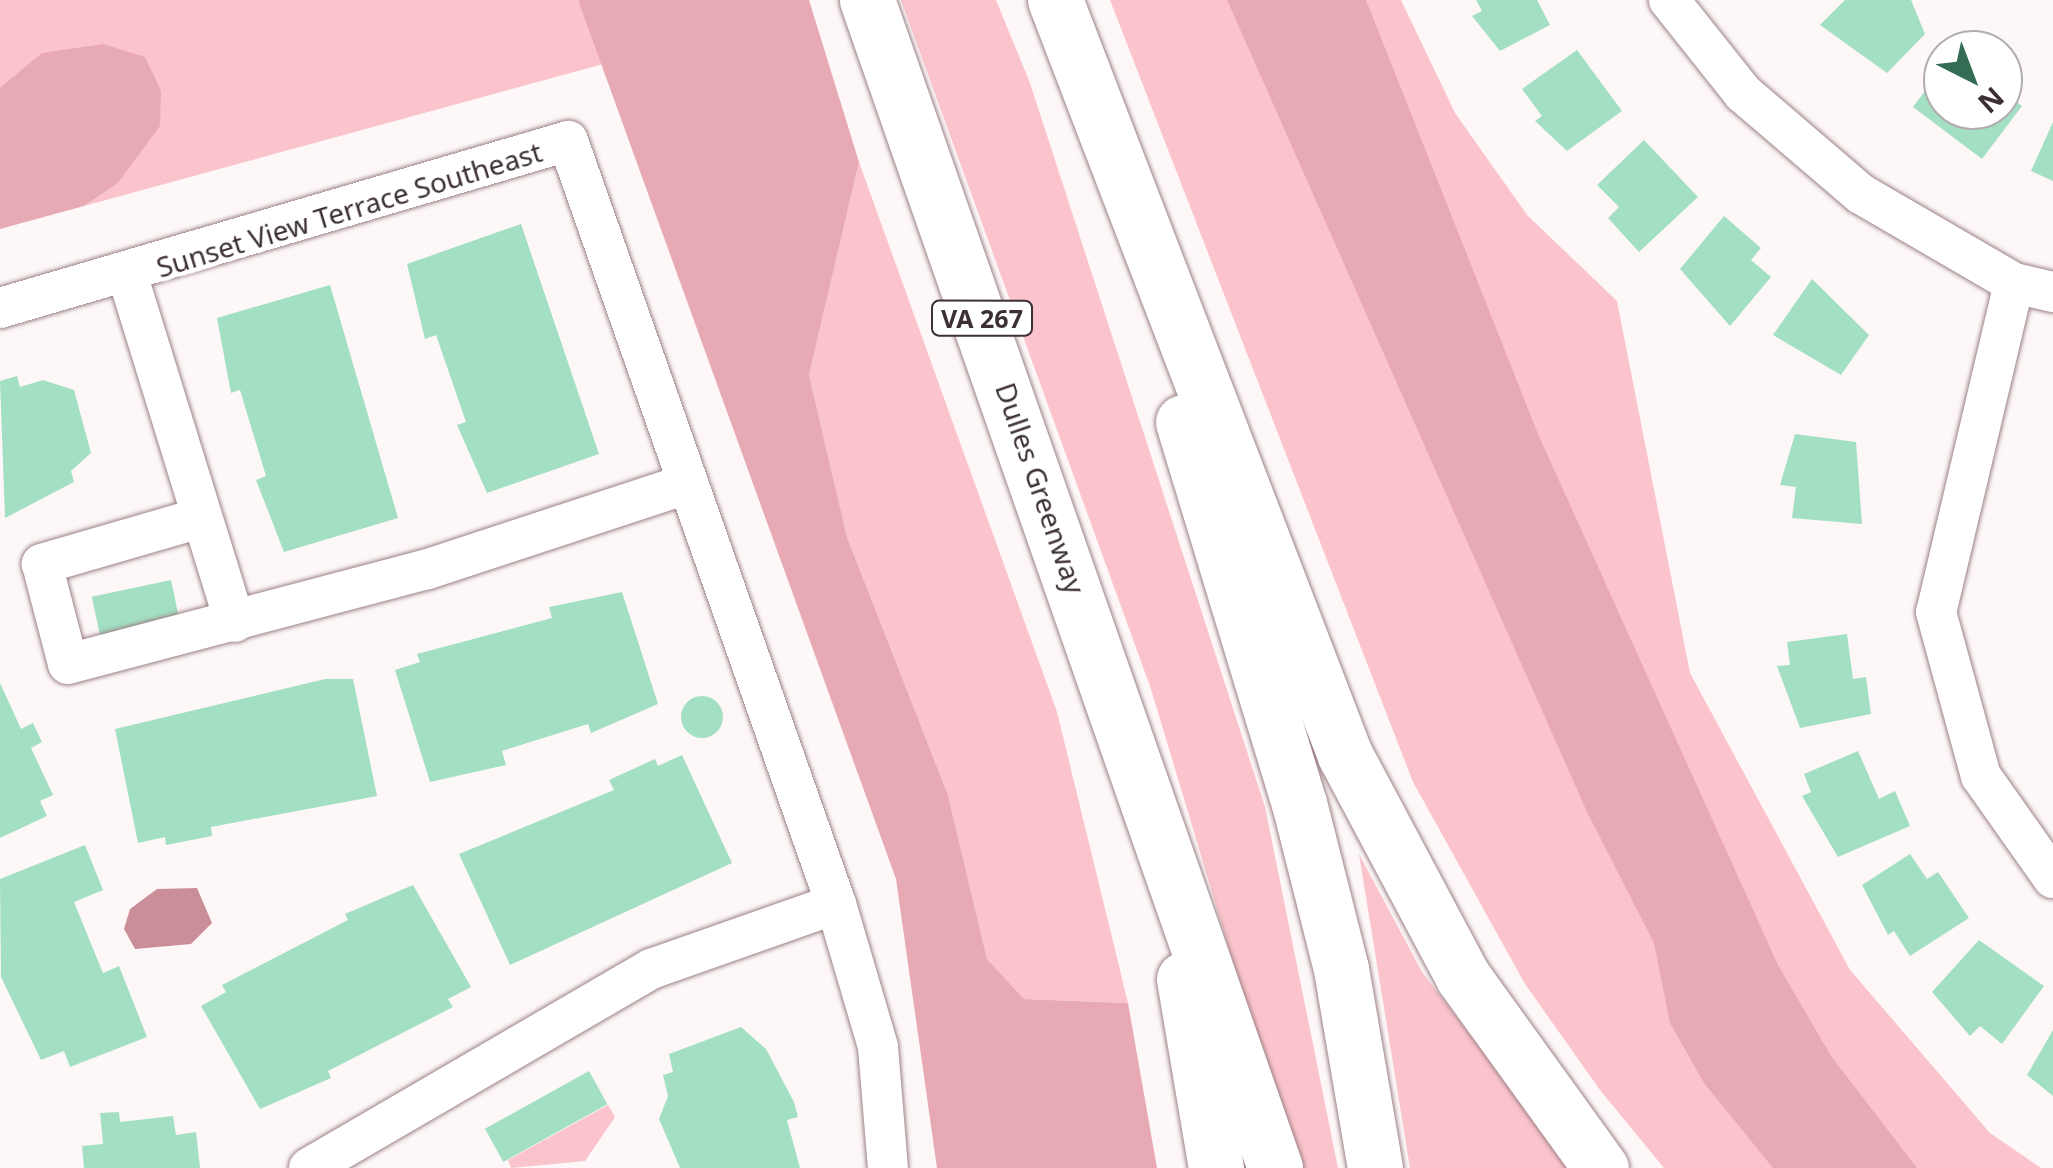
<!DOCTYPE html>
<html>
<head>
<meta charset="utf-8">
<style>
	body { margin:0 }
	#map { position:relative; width:2053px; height:1168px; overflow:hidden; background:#fdf7f8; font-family:"Noto Sans",sans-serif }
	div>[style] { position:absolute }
	.green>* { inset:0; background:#fbc3cc }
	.forest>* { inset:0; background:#e7aab4 }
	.water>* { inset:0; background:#c98e98 }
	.building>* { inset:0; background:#a3dfc2; transform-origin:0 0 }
	.round { border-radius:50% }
	.roads { filter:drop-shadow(0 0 2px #9c8185) drop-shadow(0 0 2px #9c8185) }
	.street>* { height:40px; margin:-20px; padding:0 20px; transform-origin:20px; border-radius:20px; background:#fff }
	.highway>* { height:55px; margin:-27.5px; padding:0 27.5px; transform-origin:27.5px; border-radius:27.5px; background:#fff }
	span { translate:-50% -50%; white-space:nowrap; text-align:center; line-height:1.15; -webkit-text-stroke:9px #fff; paint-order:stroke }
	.shield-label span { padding:2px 8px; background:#fff; border:2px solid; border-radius:8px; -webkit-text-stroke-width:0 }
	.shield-label { font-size:25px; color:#3c3032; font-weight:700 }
	.street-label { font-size:28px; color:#3c3032 }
	.north { position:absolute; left:1923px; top:30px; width:100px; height:100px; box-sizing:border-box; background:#fff; border:2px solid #b1acad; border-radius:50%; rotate:138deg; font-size:28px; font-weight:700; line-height:40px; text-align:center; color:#3c3032 }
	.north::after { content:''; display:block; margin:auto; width:35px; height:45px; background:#346c54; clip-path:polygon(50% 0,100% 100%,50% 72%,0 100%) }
</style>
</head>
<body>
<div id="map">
	<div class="green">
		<i style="clip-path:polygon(0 0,578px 0,607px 63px,84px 206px,117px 184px,0 88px)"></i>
		<i style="clip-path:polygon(901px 0,996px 0,1030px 83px,1265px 807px,1338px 1168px,1295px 1168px,1151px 689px)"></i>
		<i style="clip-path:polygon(1110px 0,1401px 0,1455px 113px,1527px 215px,1617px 301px,1690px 673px,1850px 970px,1990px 1133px,2041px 1168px,1664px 1168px,1600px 1090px,1525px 984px,1413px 782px)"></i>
		<i style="clip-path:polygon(859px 162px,1057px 712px,1128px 1003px,1024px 999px,987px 959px,948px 795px,847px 537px,809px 375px)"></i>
		<i style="clip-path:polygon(1359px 854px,1422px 972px,1572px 1168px,1410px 1168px)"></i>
		<i style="clip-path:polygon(608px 1105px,615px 1117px,585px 1161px,511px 1168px,508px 1160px)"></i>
	</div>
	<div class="forest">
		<i style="clip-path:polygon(578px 0,809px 0,859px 162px,809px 375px,847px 537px,948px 795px,987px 959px,1024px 999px,1128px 1003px,1157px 1168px,937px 1168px,896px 879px)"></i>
		<i style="clip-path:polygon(1227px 0,1366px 0,1538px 434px,1778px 965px,1831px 1056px,1917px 1168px,1773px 1168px,1704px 1083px,1670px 1023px,1654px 943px,1587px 812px)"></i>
		<i style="clip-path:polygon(103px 44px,145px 57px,161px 91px,160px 126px,117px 184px,84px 206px,0 229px,0 88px,42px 53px)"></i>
	</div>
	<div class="water">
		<i style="clip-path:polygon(197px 888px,212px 923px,191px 944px,135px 949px,124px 929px,130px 909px,157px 889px)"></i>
	</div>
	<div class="building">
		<i style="clip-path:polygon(1476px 0,1537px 0,1550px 25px,1500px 51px,1472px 16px,1482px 11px)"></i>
		<i style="clip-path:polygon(1845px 0,1911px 0,1925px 34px,1887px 73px,1820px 25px)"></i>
		<i style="clip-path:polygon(1577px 50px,1622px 111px,1567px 151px,1535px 121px,1542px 116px,1522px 89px)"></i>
		<i style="clip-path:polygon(1943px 67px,1943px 110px,2003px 110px,2003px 91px,2022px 106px,1982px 159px,1913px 107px)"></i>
		<i style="clip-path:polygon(2053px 122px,2053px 181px,2031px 171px)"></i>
		<i style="clip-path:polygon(1644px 140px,1698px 197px,1639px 252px,1608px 218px,1619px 207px,1597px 185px)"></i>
		<i style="clip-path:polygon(1724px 216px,1761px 248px,1751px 260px,1771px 277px,1730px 326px,1680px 269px)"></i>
		<i style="clip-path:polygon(521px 224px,599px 454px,487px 493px,457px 425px,466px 422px,436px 335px,425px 339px,407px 264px)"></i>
		<i style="clip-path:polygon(1812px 279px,1869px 335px,1841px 375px,1773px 335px)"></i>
		<i style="clip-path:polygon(330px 285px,398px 518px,284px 552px,256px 480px,266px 476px,240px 390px,231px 393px,217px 318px)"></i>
		<i style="clip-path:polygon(17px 376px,20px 387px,43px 380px,74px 390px,91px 453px,71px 471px,74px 482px,5px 518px,0 381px)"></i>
		<i style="clip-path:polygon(1795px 434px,1856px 442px,1862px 524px,1792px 518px,1796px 487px,1780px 485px)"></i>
		<i style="left:171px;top:580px;width:40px;height:81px;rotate:78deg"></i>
		<i style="clip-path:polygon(622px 592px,658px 704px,591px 733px,588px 724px,502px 751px,506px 765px,430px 782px,395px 670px,420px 662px,417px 654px,552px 618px,549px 607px)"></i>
		<i style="clip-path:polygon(1847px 634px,1853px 679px,1866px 677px,1871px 714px,1800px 728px,1777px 666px,1790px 665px,1787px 642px)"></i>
		<i style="clip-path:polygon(325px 679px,353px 679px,377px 796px,211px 827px,212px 836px,166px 845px,165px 837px,138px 843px,115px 729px)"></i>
		<i style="clip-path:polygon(0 683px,21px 729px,33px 723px,42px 742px,31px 748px,53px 795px,40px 801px,47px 816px,0 838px)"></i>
		<i class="round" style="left:681px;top:696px;width:42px;height:42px"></i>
		<i style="clip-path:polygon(1858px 751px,1879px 799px,1895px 791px,1910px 826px,1838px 857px,1802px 796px,1811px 792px,1804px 774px)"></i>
		<i style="clip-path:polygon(682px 755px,732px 863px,510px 965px,459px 854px,614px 790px,609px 780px,655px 759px,658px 766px)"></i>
		<i style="clip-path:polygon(85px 845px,103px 890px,74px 902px,103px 973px,119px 966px,147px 1037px,70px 1067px,64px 1051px,41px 1060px,1px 977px,0 879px)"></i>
		<i style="clip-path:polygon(1910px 854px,1927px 879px,1938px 872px,1969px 918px,1910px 956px,1894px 931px,1888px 935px,1862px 885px)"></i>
		<i style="clip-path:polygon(413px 885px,471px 987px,448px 999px,453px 1007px,328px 1071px,331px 1078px,260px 1109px,201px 1006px,226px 992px,222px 985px,348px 920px,345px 914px)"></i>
		<i style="clip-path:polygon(1979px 940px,2044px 986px,2002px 1044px,1980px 1026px,1970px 1036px,1932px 992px)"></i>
		<i style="clip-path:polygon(741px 1027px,766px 1049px,794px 1102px,798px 1117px,787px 1120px,800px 1168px,680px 1168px,659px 1119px,668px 1096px,663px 1075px,673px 1072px,669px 1054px)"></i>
		<i style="clip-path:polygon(2053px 1030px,2053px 1096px,2027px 1075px)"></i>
		<i style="left:589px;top:1071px;width:38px;height:119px;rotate:61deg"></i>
		<i style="clip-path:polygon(119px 1112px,120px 1122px,173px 1116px,176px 1135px,196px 1132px,200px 1168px,84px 1168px,82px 1146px,103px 1144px,100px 1113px)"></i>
	</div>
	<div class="roads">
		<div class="street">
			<i style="left:1669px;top:0;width:119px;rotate:51.5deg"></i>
			<i style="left:1743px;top:93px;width:155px;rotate:40.6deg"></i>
			<i style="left:1861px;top:194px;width:177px;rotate:30.2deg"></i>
			<i style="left:2014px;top:283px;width:40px;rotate:13deg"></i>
			<i style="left:128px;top:277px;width:361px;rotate:72.8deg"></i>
			<i style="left:2014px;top:283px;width:338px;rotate:103.3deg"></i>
			<i style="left:1936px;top:612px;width:170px;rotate:74.7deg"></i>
			<i style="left:1981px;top:776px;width:125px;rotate:54.8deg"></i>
			<i style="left:0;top:308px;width:592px;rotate:-16.38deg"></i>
			<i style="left:568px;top:141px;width:809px;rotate:70.65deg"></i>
			<i style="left:836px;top:904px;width:149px;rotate:73.6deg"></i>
			<i style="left:878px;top:1047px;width:121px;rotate:85.3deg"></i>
			<i style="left:200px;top:518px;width:165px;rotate:163.8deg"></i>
			<i style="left:42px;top:564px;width:103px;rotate:75.4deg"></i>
			<i style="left:68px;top:664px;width:372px;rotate:-14.8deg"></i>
			<i style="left:428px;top:569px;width:273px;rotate:-18.2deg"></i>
			<i style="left:309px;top:1168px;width:396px;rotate:-30.2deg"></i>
			<i style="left:651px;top:969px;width:196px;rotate:-19.4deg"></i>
		</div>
		<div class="highway">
			<i style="left:867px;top:0;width:1237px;rotate:70.74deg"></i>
			<i style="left:1055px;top:0;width:809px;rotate:68.99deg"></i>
			<i style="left:1345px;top:755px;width:251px;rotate:62deg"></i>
			<i style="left:1463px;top:977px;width:236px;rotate:54.2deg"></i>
			<i style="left:1183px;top:422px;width:398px;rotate:73.1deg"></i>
			<i style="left:1299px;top:803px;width:171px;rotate:75.8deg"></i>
			<i style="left:1341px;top:969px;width:202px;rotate:80.3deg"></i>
			<i style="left:1184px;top:979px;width:192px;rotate:80.4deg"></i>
		</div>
	</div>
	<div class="shield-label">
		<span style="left:982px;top:318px">VA 267</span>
	</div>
	<div class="street-label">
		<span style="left:349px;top:209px;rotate:-17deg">Sunset View Terrace Southeast</span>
		<span style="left:1041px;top:488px;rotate:71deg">Dulles Greenway</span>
	</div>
	<div class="north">N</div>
</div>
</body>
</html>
